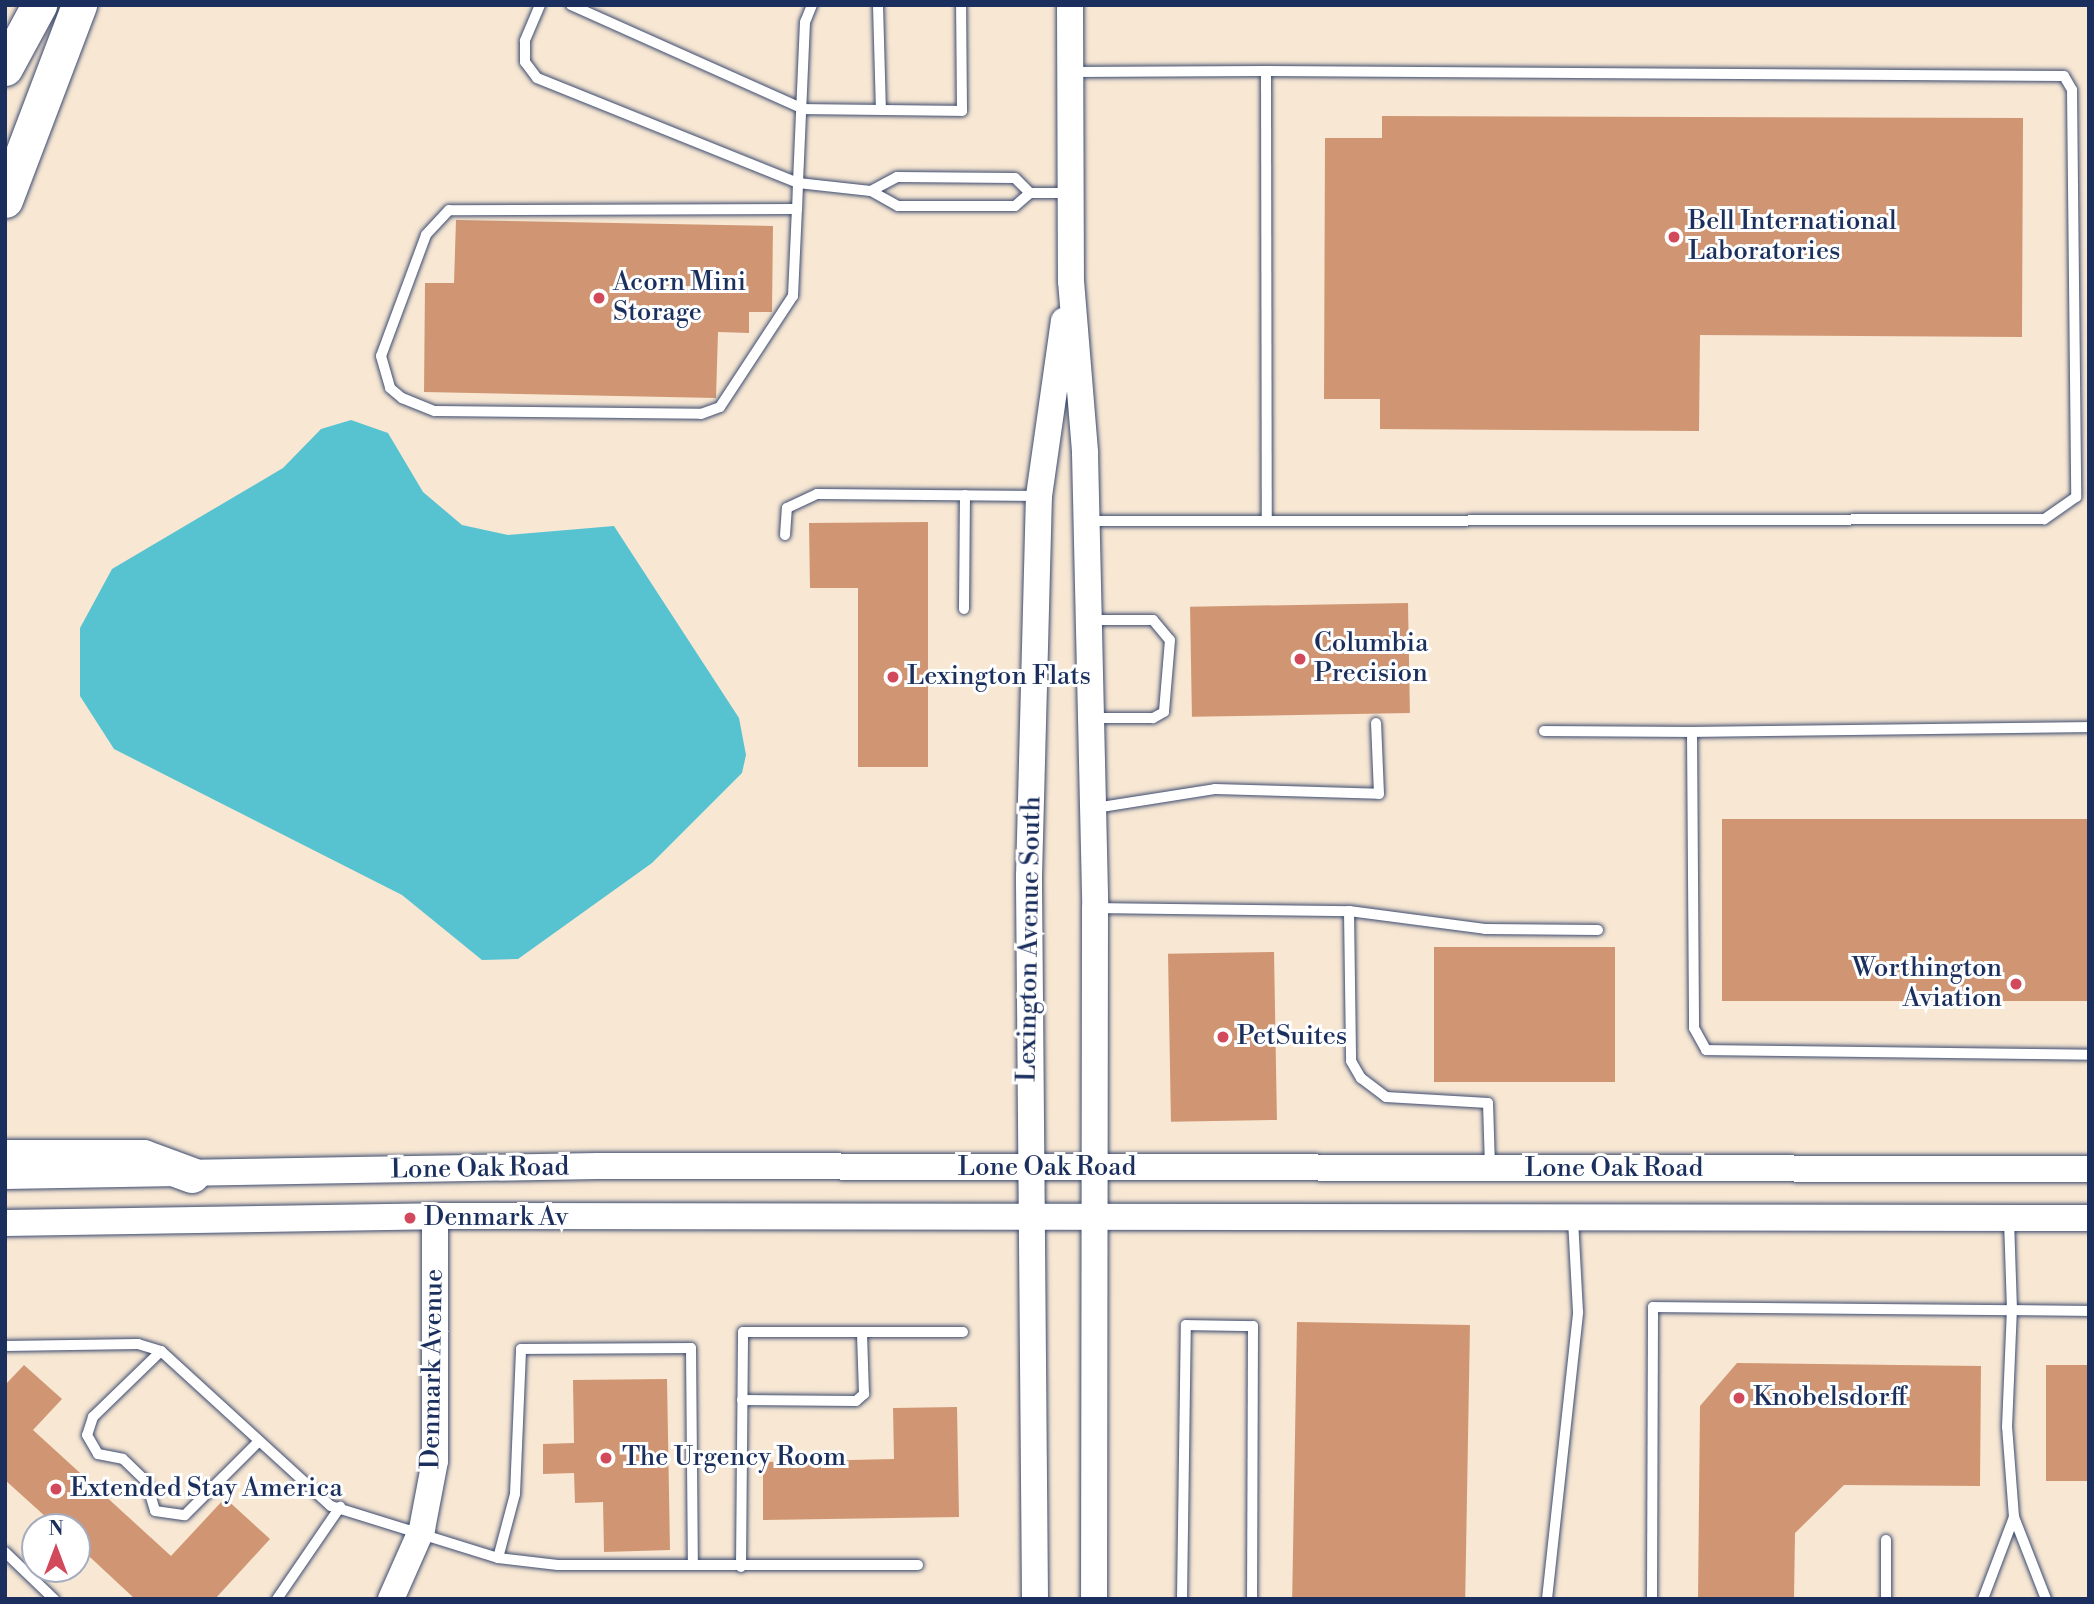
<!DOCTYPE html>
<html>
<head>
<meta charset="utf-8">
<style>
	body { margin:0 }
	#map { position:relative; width:2094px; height:1604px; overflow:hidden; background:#f7e7d3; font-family:"Libre Bodoni",serif }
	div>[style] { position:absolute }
	.water>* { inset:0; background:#57c3d0 }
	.building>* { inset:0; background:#d09673; transform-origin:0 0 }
	.roads { filter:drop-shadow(0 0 2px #3c4b70) drop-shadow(0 0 2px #3c4b70) }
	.lane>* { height:10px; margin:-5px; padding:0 5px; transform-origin:5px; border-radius:5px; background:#fff }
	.secondary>* { height:26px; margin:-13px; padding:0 13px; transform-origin:13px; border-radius:13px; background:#fff }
	.highway>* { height:35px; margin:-17.5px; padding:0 17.5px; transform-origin:17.5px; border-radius:17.5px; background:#fff }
	.dots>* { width:19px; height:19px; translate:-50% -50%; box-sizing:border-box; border:4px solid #fff; border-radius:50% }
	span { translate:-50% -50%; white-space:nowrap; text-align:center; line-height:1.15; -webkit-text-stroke:6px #fff; paint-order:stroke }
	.poi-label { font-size:26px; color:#1b2f5e }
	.left { translate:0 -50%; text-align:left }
	.right { translate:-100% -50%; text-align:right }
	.street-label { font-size:26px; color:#1b2f5e }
	.frame { position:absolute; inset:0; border:7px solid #1b2f5e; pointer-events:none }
	.north { position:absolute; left:21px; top:1513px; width:70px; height:70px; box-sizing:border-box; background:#fff; border:2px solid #a4acbf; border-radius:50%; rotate:0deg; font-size:19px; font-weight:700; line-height:28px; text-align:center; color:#1b2f5e }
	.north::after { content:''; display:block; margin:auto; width:24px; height:32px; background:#d1495b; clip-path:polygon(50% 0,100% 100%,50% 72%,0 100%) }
</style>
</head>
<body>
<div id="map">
	<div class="water">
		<i style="clip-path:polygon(351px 420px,388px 433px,423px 492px,462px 525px,508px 535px,614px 526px,739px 718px,746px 755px,742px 773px,652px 863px,518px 959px,482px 960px,402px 895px,114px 749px,80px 696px,80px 628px,112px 569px,283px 468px,321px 429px)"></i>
	</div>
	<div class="building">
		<i style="clip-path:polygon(1382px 116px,2023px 118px,2022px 337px,1700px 335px,1699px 431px,1380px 429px,1380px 399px,1324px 399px,1325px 138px,1382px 138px)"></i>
		<i style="clip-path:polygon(456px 220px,773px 226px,772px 312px,749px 312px,749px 333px,718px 332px,716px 398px,424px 392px,425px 283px,454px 283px)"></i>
		<i style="clip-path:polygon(928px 522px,928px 767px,858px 767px,858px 588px,810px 588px,809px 523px)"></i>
		<i style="left:1408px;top:603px;width:110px;height:218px;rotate:89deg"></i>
		<i style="left:1722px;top:819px;width:367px;height:182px"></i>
		<i style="left:1434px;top:947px;width:181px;height:135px"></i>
		<i style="left:1274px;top:952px;width:168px;height:106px;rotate:89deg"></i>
		<i style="left:1297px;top:1322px;width:173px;height:277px;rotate:1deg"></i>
		<i style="clip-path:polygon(1737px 1363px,1981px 1366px,1980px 1486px,1844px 1485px,1795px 1533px,1794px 1599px,1698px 1599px,1700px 1406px)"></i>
		<i style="clip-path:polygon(24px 1365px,62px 1399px,33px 1430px,171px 1556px,225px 1498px,270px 1539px,215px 1599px,135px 1599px,77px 1545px,77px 1527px,57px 1527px,5px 1480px,5px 1385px)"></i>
		<i style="left:2046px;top:1365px;width:43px;height:116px"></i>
		<i style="clip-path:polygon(667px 1379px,670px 1550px,604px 1552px,603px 1502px,575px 1503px,574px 1473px,543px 1474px,543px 1444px,574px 1443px,573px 1380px)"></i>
		<i style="clip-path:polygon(957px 1407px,959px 1517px,763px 1520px,763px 1462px,894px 1459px,893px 1408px)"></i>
	</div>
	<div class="roads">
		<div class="lane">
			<i style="left:540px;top:5px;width:39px;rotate:113deg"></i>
			<i style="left:525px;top:41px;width:21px;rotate:90deg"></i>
			<i style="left:525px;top:62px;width:20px;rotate:53deg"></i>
			<i style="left:537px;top:78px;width:281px;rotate:21.9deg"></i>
			<i style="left:798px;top:183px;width:26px;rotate:92deg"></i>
			<i style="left:797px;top:209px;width:348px;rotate:179.8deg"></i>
			<i style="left:449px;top:210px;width:34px;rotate:133deg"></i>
			<i style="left:426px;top:235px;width:129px;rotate:110.4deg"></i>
			<i style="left:381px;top:356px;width:33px;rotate:74deg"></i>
			<i style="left:390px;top:388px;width:16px;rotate:40deg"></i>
			<i style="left:402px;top:398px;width:35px;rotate:22deg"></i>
			<i style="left:435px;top:411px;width:266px;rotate:0.6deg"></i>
			<i style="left:701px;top:414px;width:20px;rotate:-20deg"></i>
			<i style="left:720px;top:407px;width:133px;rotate:-56.7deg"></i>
			<i style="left:793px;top:296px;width:87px;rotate:-87.4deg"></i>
			<i style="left:571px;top:5px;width:254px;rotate:24.1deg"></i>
			<i style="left:803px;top:109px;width:159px;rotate:0.7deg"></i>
			<i style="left:962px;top:111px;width:106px;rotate:-90.5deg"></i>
			<i style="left:812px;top:5px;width:18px;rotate:112deg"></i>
			<i style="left:805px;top:22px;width:161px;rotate:92.5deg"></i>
			<i style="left:798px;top:183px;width:73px;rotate:6.3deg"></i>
			<i style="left:878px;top:5px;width:105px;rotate:88.4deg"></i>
			<i style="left:1266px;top:71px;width:798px;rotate:0.36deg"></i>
			<i style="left:2064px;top:76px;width:16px;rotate:60deg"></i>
			<i style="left:2072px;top:90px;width:407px;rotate:89.4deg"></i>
			<i style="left:2076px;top:497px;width:39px;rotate:145deg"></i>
			<i style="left:2044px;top:519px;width:777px;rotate:179.85deg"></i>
			<i style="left:1072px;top:72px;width:194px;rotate:-0.3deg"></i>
			<i style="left:1266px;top:71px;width:450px;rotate:89.9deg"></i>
			<i style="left:1267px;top:521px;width:181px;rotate:180deg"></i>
			<i style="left:1030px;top:193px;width:21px;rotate:-135deg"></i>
			<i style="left:1015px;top:178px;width:118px;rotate:-179.5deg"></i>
			<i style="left:897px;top:177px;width:30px;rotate:152deg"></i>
			<i style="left:871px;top:191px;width:31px;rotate:29deg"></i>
			<i style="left:898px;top:206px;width:117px"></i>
			<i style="left:1015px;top:206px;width:20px;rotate:-41deg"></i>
			<i style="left:1030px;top:193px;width:41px"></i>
			<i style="left:785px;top:535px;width:27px;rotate:-86deg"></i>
			<i style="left:787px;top:508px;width:33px;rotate:-25deg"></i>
			<i style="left:817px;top:494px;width:222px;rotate:0.5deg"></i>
			<i style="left:964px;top:609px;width:114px;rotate:-89.5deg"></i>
			<i style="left:1089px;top:620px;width:64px"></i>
			<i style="left:1153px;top:620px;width:26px;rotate:50deg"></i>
			<i style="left:1170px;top:640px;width:72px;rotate:94.8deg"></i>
			<i style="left:1164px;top:712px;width:13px;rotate:151deg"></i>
			<i style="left:1153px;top:718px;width:60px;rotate:180deg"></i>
			<i style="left:1544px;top:731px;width:148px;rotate:0.4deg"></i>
			<i style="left:1692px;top:732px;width:296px;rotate:89.6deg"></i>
			<i style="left:1694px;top:1028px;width:25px;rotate:61deg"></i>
			<i style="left:1706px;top:1050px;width:383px;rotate:0.7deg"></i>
			<i style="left:1692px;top:732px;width:397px;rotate:-0.7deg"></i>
			<i style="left:1095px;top:808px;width:121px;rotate:-9deg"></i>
			<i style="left:1215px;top:789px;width:164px;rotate:1.7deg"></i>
			<i style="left:1379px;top:794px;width:71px;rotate:-92.4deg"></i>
			<i style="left:1096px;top:908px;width:253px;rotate:0.7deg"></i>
			<i style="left:1349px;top:911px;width:150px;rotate:89.2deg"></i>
			<i style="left:1351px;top:1061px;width:20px;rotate:60deg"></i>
			<i style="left:1361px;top:1078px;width:31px;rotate:37deg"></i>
			<i style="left:1386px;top:1097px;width:102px;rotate:3.4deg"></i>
			<i style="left:1488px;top:1103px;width:64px;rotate:88.2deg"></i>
			<i style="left:1349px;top:911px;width:137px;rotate:7.5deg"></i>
			<i style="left:1485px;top:929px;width:113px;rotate:0.5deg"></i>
			<i style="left:5px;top:1346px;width:133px;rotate:-0.9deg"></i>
			<i style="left:138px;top:1344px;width:24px;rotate:17deg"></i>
			<i style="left:161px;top:1351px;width:230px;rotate:42.4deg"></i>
			<i style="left:331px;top:1506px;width:175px;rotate:17.3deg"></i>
			<i style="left:498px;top:1558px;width:60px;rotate:6.7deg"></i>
			<i style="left:558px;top:1565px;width:360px"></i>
			<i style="left:161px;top:1351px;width:95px;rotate:135.9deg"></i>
			<i style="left:93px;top:1417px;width:19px;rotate:108deg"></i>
			<i style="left:87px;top:1435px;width:22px;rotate:60deg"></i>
			<i style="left:98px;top:1454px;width:25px;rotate:11deg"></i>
			<i style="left:123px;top:1459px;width:32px;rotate:44deg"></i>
			<i style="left:146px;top:1481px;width:31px;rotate:73deg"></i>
			<i style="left:155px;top:1511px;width:30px;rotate:8deg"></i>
			<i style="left:185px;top:1515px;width:103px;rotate:-45deg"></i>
			<i style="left:742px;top:1400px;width:114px;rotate:0.5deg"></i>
			<i style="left:856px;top:1401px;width:11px;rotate:-41deg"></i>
			<i style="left:864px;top:1394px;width:61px;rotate:-91.9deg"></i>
			<i style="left:2014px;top:1517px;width:88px;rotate:68.7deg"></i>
			<i style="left:1886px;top:1540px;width:59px;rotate:90deg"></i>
			<i style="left:5px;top:1552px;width:68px;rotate:43.8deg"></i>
			<i style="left:498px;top:1558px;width:66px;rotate:-75.1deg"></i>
			<i style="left:515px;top:1494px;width:145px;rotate:-87.6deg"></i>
			<i style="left:521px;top:1349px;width:170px;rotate:-0.3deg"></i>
			<i style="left:691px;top:1348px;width:215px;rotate:89.5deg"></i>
			<i style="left:741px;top:1567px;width:235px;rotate:-89.5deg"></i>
			<i style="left:743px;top:1332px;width:220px"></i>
			<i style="left:277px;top:1599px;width:112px;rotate:-55.6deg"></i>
			<i style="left:1182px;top:1599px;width:274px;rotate:-89.2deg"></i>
			<i style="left:1186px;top:1325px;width:67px;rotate:0.9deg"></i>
			<i style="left:1253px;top:1326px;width:273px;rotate:90.2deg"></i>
			<i style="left:1547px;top:1599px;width:289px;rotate:-83.8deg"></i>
			<i style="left:1578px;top:1312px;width:92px;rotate:-93.1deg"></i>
			<i style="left:1652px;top:1599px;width:292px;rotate:-89.8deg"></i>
			<i style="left:1653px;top:1307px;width:359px;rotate:0.5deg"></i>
			<i style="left:2012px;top:1310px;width:92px;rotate:-91.9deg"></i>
			<i style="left:1983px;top:1599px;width:88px;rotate:-69.3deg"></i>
			<i style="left:2014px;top:1517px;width:90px;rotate:-94.4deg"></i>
			<i style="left:2007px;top:1427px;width:117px;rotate:-87.6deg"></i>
			<i style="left:2012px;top:1310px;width:77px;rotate:0.7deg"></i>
		</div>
		<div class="secondary">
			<i style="left:1070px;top:5px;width:276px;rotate:89.8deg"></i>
			<i style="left:1071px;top:281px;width:173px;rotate:85.3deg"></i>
			<i style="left:1085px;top:453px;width:455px;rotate:88.7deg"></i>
			<i style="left:1095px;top:908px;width:691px;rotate:90.08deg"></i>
			<i style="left:5px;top:1176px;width:593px;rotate:-0.97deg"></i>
			<i style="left:598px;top:1166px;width:1491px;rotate:0.12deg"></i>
			<i style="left:5px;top:1223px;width:430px;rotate:-0.9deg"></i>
			<i style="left:435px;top:1216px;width:1654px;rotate:0.07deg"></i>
			<i style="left:391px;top:1599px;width:77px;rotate:-66.1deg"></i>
			<i style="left:422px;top:1529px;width:69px;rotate:-79.2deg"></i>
			<i style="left:435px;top:1461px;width:245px;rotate:-90deg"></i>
			<i style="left:1035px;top:1599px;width:723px;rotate:-90.48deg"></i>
			<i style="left:1029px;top:876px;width:380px;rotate:-88.5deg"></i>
			<i style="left:1039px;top:496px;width:177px;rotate:-81.9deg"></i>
		</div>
		<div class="highway">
			<i style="left:5px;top:68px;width:72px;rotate:-61.6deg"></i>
			<i style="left:5px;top:200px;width:209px;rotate:-69.2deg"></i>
			<i style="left:5px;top:1157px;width:138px"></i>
			<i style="left:143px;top:1157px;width:52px;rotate:20.2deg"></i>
		</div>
	</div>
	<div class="dots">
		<i style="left:1674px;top:237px;background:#d1495b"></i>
		<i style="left:599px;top:298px;background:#d1495b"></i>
		<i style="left:1300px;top:659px;background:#d1495b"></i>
		<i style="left:893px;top:677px;background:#d1495b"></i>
		<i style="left:2016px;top:984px;background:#d1495b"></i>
		<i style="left:1223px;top:1037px;background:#d1495b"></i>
		<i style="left:410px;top:1218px;background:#d1495b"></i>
		<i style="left:1739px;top:1398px;background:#d1495b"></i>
		<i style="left:606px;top:1458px;background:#d1495b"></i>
		<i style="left:56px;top:1489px;background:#d1495b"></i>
	</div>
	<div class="poi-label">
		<span class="left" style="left:1688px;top:237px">Bell International<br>Laboratories</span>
		<span class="left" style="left:613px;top:298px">Acorn Mini<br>Storage</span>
		<span class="left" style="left:1314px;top:659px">Columbia<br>Precision</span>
		<span class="left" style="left:907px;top:677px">Lexington Flats</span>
		<span class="right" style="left:2002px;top:984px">Worthington<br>Aviation</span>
		<span class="left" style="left:1237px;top:1037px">PetSuites</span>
		<span class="left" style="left:424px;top:1218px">Denmark Av</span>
		<span class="left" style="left:1753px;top:1398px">Knobelsdorff</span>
		<span class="left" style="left:622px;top:1458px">The Urgency Room</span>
		<span class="left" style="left:70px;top:1489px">Extended Stay America</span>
	</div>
	<div class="street-label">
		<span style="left:1030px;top:939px;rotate:-89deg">Lexington Avenue South</span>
		<span style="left:1047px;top:1168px">Lone Oak Road</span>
		<span style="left:480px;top:1169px;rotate:-1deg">Lone Oak Road</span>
		<span style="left:1614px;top:1169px">Lone Oak Road</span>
		<span style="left:433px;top:1369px;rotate:-89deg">Denmark Avenue</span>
	</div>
	<div class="frame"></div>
	<div class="north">N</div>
</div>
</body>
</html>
